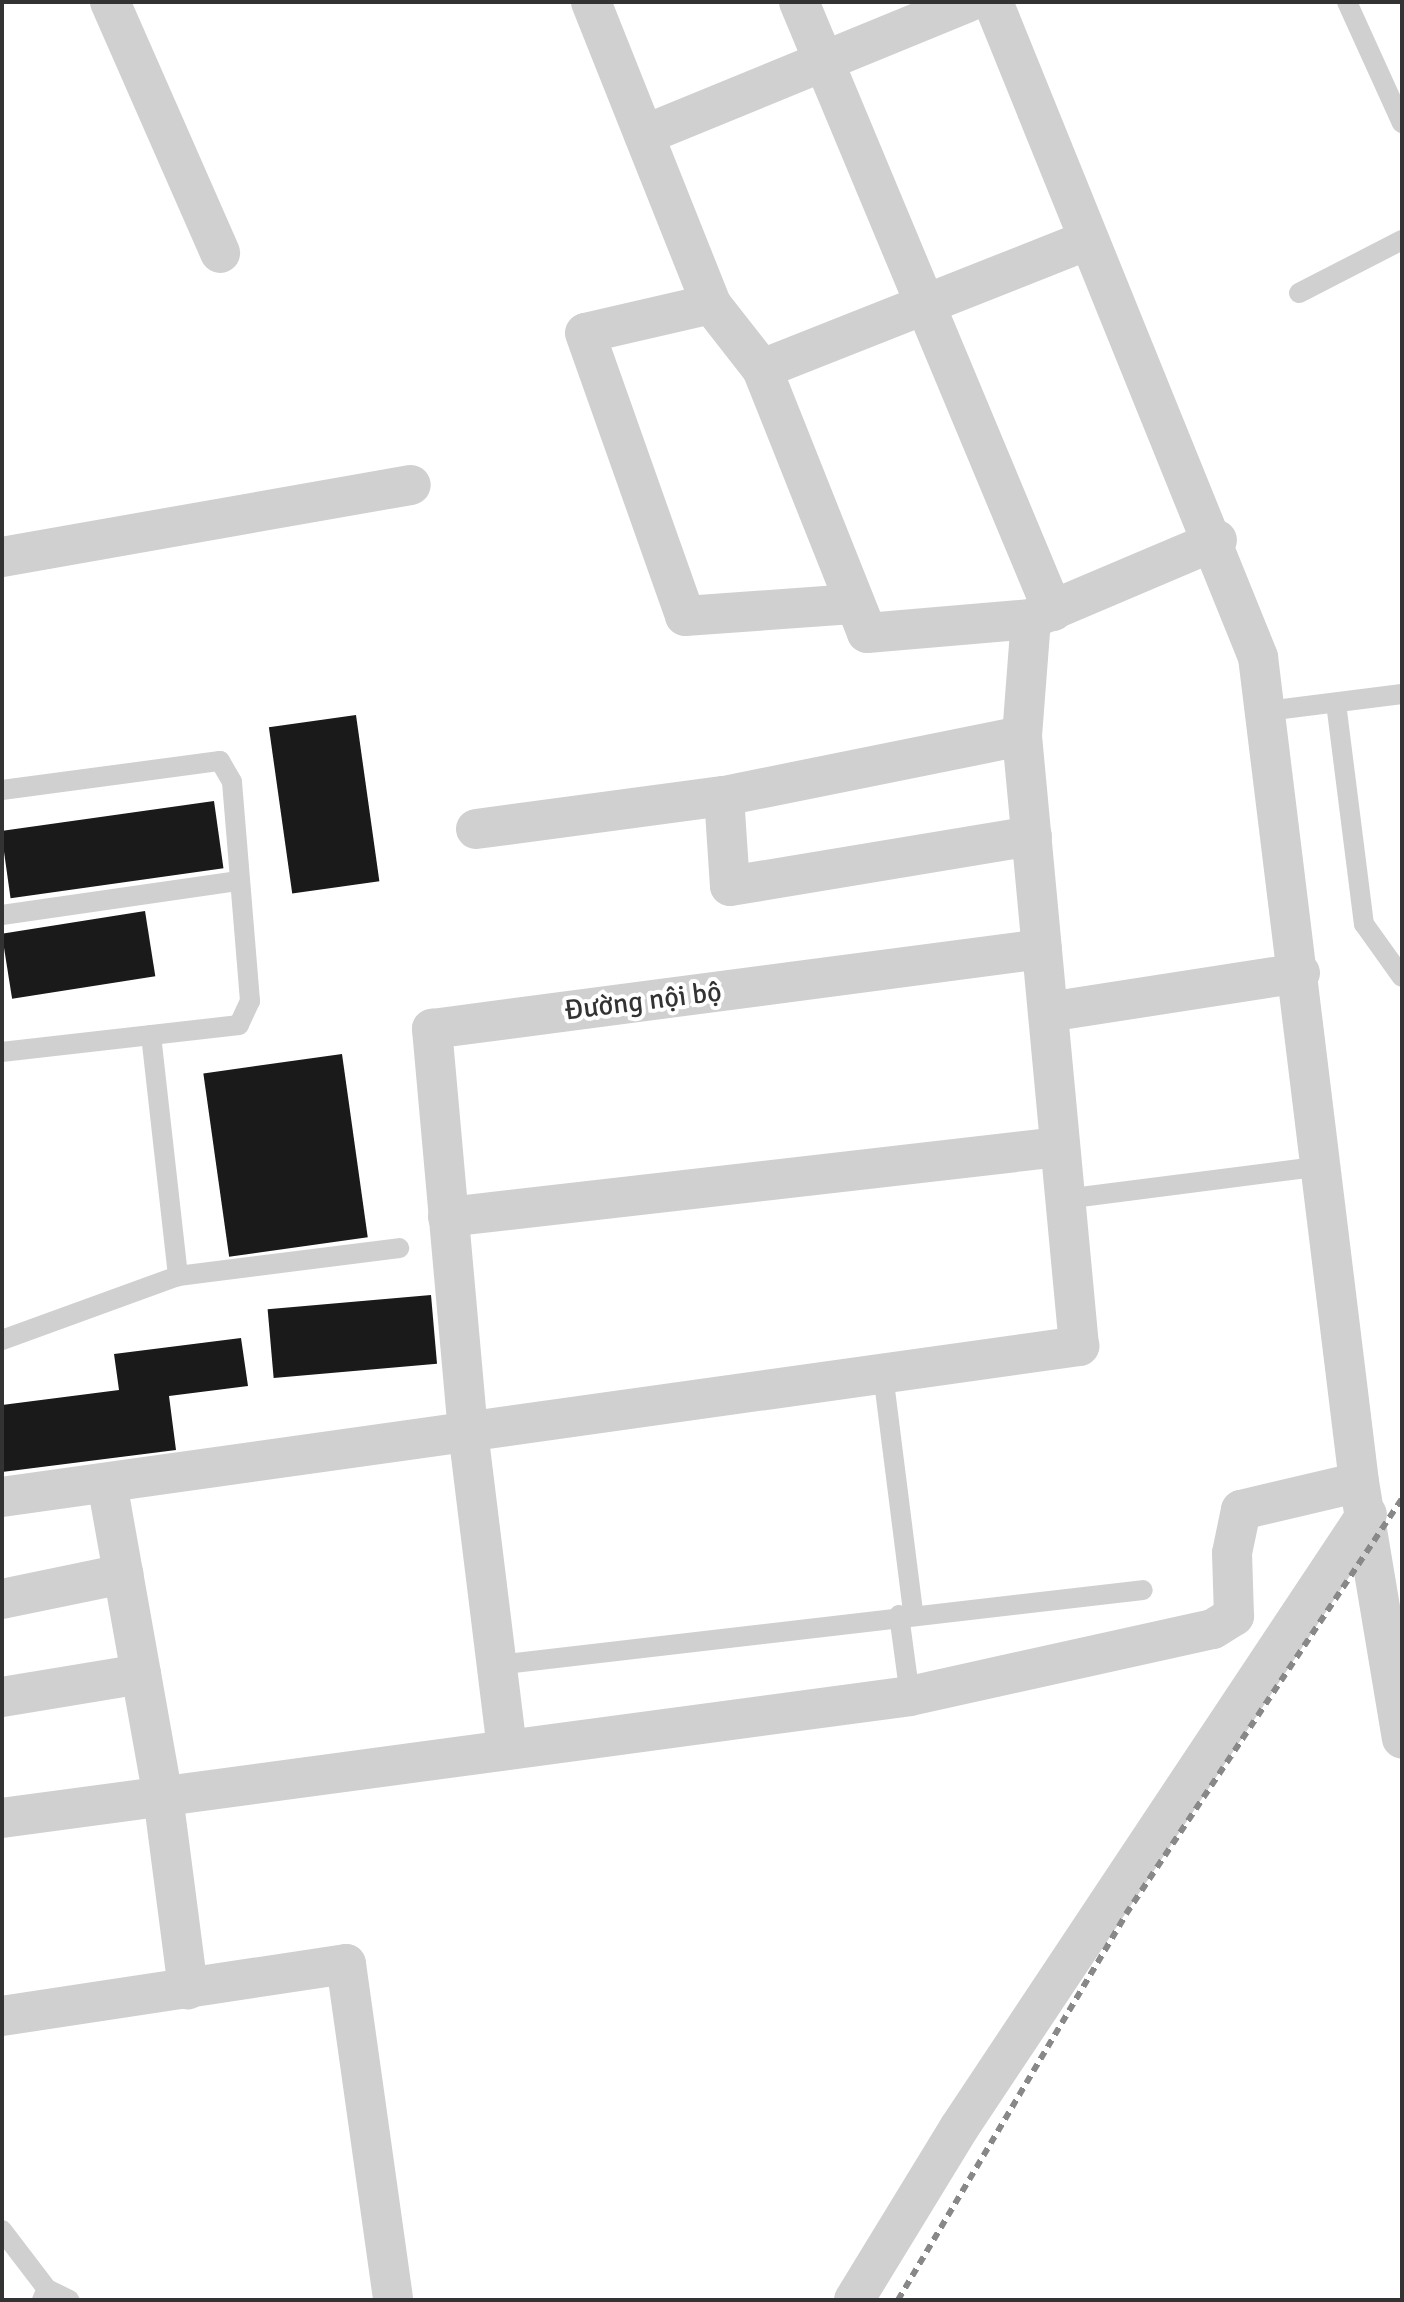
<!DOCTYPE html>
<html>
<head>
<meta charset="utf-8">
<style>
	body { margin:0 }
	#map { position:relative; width:1404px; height:2302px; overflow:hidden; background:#fff; font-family:Signika,sans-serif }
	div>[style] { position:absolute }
	.building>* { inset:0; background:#1a1a1a; transform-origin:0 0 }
	.service>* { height:20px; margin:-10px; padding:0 10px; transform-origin:10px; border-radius:10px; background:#d0d0d0 }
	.minor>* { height:40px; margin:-20px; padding:0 20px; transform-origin:20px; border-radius:20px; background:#d0d0d0 }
	.rail>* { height:6px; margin-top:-3px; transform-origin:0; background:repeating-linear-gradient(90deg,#888 0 8px,transparent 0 14px) }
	span { translate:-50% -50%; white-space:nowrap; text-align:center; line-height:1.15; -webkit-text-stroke:8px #fff; paint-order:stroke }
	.street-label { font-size:28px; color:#333 }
	.frame { position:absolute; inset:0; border:4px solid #333; pointer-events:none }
</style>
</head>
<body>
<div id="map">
	<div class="building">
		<i style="left:356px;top:715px;width:168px;height:88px;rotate:82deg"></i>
		<i style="left:214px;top:801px;width:68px;height:215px;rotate:82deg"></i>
		<i style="left:145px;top:911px;width:66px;height:145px;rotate:81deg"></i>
		<i style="left:342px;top:1054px;width:185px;height:140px;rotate:82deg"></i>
		<i style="left:431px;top:1295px;width:69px;height:164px;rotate:85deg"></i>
		<i style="clip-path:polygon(241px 1338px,248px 1386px,169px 1396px,176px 1450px,2px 1472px,2px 1405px,119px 1390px,114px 1354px)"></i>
	</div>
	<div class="service">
		<i style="left:1347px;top:2px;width:133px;rotate:65.6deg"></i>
		<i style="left:1299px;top:293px;width:116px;rotate:-27.2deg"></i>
		<i style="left:1336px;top:703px;width:223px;rotate:82.8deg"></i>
		<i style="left:1364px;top:924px;width:65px;rotate:54.4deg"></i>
		<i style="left:1267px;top:711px;width:136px;rotate:-7.2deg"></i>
		<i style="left:2px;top:790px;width:220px;rotate:-7.6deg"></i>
		<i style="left:220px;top:761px;width:24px;rotate:60deg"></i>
		<i style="left:232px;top:782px;width:220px;rotate:85.3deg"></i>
		<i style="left:250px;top:1001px;width:26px;rotate:115deg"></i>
		<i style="left:239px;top:1025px;width:239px;rotate:173.5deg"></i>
		<i style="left:2px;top:915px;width:239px;rotate:-8.2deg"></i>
		<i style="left:151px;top:1035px;width:243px;rotate:83.6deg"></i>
		<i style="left:1065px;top:1199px;width:260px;rotate:-7.3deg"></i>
		<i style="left:2px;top:1340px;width:187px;rotate:-20deg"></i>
		<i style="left:178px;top:1276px;width:223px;rotate:-7.2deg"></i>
		<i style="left:883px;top:1374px;width:241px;rotate:82.8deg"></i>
		<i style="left:899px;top:1615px;width:82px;rotate:82.3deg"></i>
		<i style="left:497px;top:1665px;width:650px;rotate:-6.62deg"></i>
		<i style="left:2px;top:2230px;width:74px;rotate:52.7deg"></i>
		<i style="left:42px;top:2300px;width:12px;rotate:-66deg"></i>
		<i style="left:47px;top:2289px;width:25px;rotate:26deg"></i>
	</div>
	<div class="minor">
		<i style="left:110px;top:2px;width:274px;rotate:66.3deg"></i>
		<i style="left:591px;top:2px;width:325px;rotate:68.3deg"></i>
		<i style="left:711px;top:304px;width:83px;rotate:51.9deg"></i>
		<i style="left:762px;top:369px;width:284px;rotate:68.3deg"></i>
		<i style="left:867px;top:633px;width:165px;rotate:-4.9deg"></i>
		<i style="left:1031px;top:619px;width:202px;rotate:-23deg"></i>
		<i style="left:799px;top:2px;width:660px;rotate:67.36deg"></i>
		<i style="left:993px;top:2px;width:707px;rotate:67.97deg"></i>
		<i style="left:1258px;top:657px;width:831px;rotate:83.02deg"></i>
		<i style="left:1359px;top:1482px;width:260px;rotate:80.5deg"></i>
		<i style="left:644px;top:135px;width:350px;rotate:-22.3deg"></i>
		<i style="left:711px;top:304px;width:129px;rotate:167deg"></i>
		<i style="left:585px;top:333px;width:300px;rotate:70.5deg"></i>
		<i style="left:685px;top:616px;width:168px;rotate:-4.1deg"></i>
		<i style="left:762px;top:369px;width:348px;rotate:-21.6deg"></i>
		<i style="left:2px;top:557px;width:415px;rotate:-10deg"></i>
		<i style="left:724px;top:796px;width:90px;rotate:86.2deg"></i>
		<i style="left:730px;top:886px;width:306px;rotate:-9.4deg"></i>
		<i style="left:476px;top:829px;width:250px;rotate:-7.6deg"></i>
		<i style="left:724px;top:796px;width:304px;rotate:-11.4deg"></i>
		<i style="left:1048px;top:1012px;width:255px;rotate:-8.8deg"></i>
		<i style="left:448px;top:1217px;width:616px;rotate:-6.53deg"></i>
		<i style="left:107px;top:1483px;width:318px;rotate:79.9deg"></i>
		<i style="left:163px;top:1796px;width:195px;rotate:82.6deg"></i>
		<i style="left:2px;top:1497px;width:1088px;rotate:-7.98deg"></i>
		<i style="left:1079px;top:1346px;width:613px;rotate:-95.34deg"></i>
		<i style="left:1022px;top:736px;width:117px;rotate:-85.6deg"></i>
		<i style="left:2px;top:1599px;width:124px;rotate:-11.7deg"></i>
		<i style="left:2px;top:1697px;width:141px;rotate:-9.4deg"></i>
		<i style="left:507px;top:1749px;width:319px;rotate:-97deg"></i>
		<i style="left:468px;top:1432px;width:405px;rotate:-95.1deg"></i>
		<i style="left:432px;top:1029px;width:615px;rotate:-7.47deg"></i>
		<i style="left:2px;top:1818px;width:916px;rotate:-7.65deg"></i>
		<i style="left:910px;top:1696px;width:310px;rotate:-12.5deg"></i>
		<i style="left:1213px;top:1629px;width:25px;rotate:-32deg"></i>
		<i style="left:1234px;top:1616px;width:63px;rotate:-91.8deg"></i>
		<i style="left:1232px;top:1553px;width:44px;rotate:-78.2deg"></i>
		<i style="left:1241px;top:1510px;width:121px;rotate:-13.3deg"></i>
		<i style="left:2px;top:2016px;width:348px;rotate:-8.6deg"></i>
		<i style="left:346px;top:1964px;width:339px;rotate:82deg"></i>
		<i style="left:854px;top:2300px;width:202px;rotate:-58.6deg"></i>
		<i style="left:959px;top:2128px;width:737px;rotate:-56.4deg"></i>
	</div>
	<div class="rail">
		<i style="left:898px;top:2300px;width:448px;rotate:-59.4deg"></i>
		<i style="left:1126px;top:1914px;width:499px;rotate:-56.4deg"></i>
	</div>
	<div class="street-label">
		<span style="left:643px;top:1001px;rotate:-7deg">Đường nội bộ</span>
	</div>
	<div class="frame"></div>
</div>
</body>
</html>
